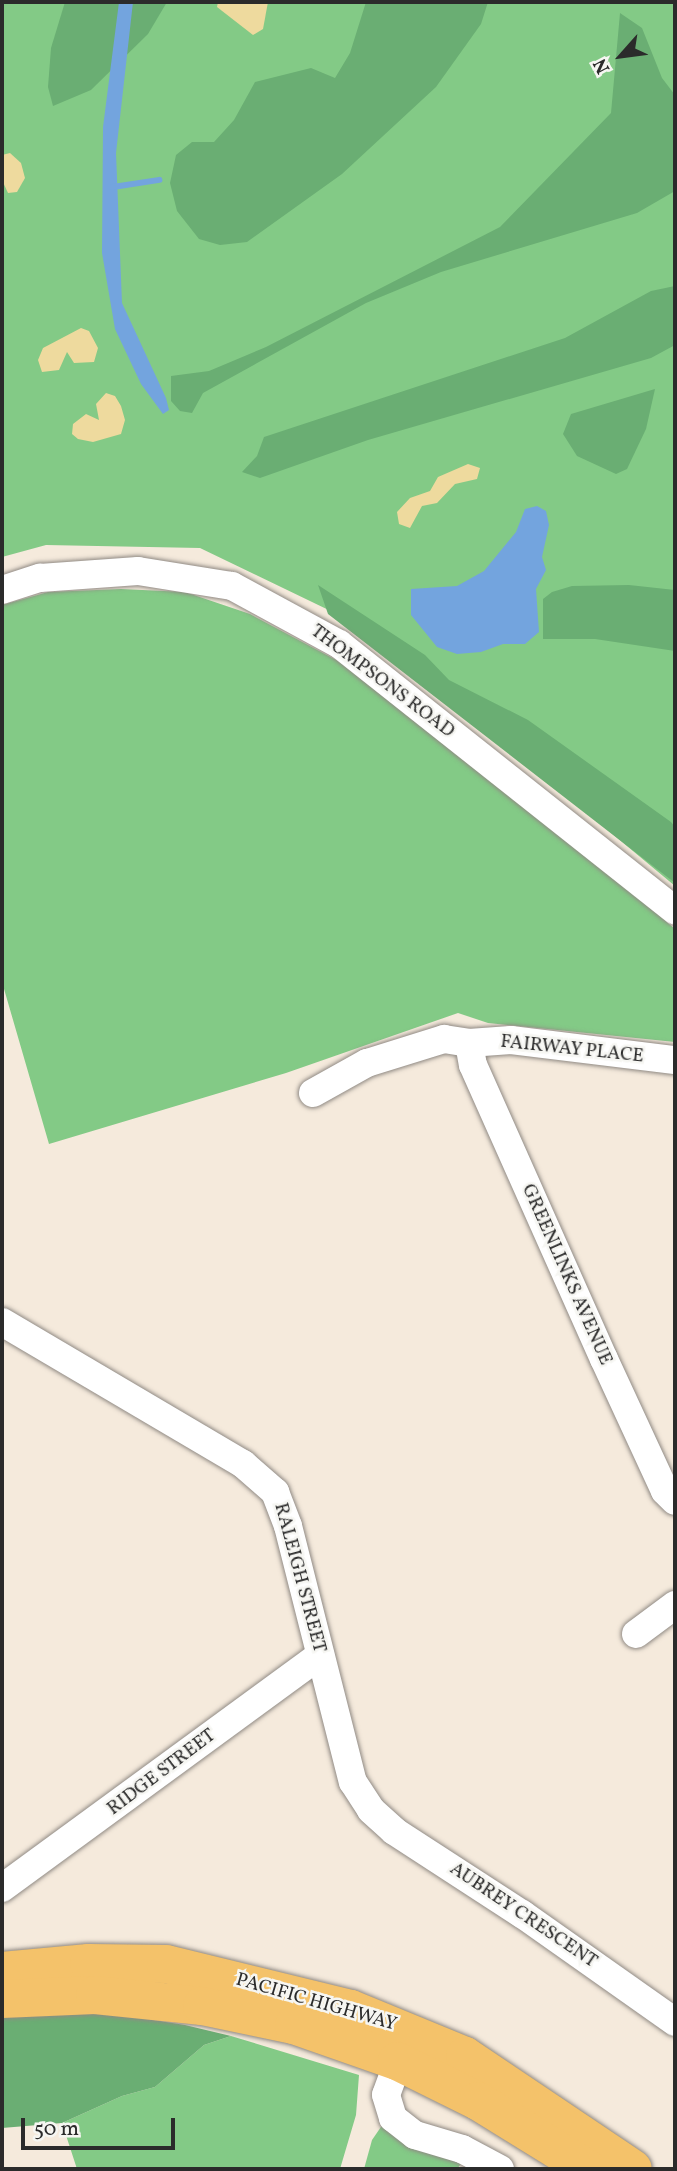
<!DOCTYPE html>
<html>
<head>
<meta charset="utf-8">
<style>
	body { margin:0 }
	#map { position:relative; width:677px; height:2171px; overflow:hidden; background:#f5eadc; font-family:Vollkorn,serif }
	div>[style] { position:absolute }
	.green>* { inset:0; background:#83ca86 }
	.forest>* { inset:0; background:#6aae73 }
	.sand>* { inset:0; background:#eeda9e }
	.water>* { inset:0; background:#73a4de }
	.stream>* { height:6px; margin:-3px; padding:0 3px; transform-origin:3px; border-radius:3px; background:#73a4de }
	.roads { filter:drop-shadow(0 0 2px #908a84) drop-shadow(0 0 2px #908a84) }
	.minor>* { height:28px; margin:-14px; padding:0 14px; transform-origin:14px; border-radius:14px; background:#fff }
	.highway>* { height:38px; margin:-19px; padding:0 19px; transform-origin:19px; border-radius:19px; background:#f4c26a }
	span { translate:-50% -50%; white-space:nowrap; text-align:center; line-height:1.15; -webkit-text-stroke:5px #f6f6f2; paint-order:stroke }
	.street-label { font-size:19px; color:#2b2b2b }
	.frame { position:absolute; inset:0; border:4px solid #2b2b2b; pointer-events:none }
	.north { position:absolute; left:586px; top:21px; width:70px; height:70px; -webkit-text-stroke:5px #f6f6f2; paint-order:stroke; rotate:242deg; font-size:19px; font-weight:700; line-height:28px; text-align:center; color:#2b2b2b }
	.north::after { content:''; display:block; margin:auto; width:24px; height:32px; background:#2b2b2b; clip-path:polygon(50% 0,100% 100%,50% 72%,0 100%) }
	.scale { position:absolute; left:21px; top:2118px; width:154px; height:32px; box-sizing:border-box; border:4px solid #2b2b2b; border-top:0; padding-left:9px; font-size:21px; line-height:24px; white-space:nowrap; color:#2b2b2b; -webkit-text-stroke:5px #f6f6f2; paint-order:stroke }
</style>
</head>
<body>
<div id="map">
	<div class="green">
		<i style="clip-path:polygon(2px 2px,675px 2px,675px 886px,461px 708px,339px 615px,200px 548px,46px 545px,2px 557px)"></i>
		<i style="clip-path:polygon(121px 589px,185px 592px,250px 614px,338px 661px,642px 901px,675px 929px,675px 1042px,488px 1023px,458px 1013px,286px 1073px,49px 1144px,2px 982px,2px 605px,48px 592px)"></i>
		<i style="clip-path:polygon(231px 2036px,359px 2075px,356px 2115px,340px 2169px,77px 2169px,62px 2123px,122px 2096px,155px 2087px,204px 2045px)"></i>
		<i style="clip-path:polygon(383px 2124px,464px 2160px,457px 2169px,364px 2169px,372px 2140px)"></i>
	</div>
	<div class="forest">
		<i style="clip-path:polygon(65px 2px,167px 2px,148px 34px,91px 90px,53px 106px,48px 87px,51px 48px)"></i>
		<i style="clip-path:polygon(366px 2px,488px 2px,481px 24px,436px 87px,342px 174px,247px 242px,220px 245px,199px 239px,177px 211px,170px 183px,176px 155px,192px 142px,214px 142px,234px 120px,255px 82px,311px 68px,335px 78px,350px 53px)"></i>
		<i style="clip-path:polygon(620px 13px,642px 28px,662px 78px,675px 95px,675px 191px,637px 213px,441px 272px,366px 303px,203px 393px,192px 413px,180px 411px,171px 401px,171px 376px,209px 371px,266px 347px,500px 227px,611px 113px)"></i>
		<i style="clip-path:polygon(675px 286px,675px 345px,651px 358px,368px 440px,260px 478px,242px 472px,257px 456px,264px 437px,565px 338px,651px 291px)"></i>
		<i style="clip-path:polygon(655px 389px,646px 429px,627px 469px,616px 474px,577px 456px,563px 434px,571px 414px)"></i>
		<i style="clip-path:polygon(318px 585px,425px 655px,449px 680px,528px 720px,671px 822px,675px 827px,675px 883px,328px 614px)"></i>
		<i style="clip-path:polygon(629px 585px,675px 590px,675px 651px,595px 639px,543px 639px,543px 599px,552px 592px,572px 586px)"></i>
		<i style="clip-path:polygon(77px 2008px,185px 2025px,231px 2036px,204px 2045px,155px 2087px,122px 2096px,62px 2123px,2px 2128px,2px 2017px)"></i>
	</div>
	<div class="sand">
		<i style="clip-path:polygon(268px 2px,263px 29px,253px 35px,217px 7px,218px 2px)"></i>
		<i style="clip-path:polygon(10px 153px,21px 163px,25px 178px,17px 192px,8px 193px,2px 180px,2px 155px)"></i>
		<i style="clip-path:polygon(81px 328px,89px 331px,98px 348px,94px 362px,74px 363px,67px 352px,59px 370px,42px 372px,38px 360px,43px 348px)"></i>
		<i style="clip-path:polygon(106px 393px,115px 396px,121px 406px,125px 420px,121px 434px,93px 442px,78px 439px,72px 434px,73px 424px,86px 414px,99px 420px,96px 404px)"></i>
		<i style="clip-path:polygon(468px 464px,480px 468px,477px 479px,455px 484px,437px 503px,422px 506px,410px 528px,399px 524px,397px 512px,410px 498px,430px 491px,438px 477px)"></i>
	</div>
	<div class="water">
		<i style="clip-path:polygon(119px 2px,133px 2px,116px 153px,122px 303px,166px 398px,169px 410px,163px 414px,141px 384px,115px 329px,102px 253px,103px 127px)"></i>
		<i style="clip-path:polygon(537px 506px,546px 511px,549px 525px,542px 557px,546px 570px,536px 589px,539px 632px,525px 644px,503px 644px,481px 652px,457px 654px,437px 647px,411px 615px,411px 589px,457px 586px,484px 571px,516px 532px,525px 509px)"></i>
	</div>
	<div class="stream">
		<i style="left:113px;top:187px;width:47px;rotate:-8.7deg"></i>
	</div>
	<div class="roads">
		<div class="minor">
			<i style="left:2px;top:590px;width:40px;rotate:-18deg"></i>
			<i style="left:40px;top:578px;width:98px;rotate:-4.1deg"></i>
			<i style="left:138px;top:571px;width:95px;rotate:9.1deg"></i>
			<i style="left:232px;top:586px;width:122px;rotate:28.5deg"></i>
			<i style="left:339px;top:644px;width:429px;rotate:38.4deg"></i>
			<i style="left:469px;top:1043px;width:22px;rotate:80deg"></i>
			<i style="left:473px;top:1065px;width:322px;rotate:66deg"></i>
			<i style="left:604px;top:1359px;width:145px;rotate:65.2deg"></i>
			<i style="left:665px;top:1491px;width:14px;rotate:45deg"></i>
			<i style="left:313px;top:1093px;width:62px;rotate:-29.1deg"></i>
			<i style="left:367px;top:1063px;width:81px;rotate:-17.3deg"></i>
			<i style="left:444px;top:1039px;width:25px;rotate:9deg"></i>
			<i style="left:469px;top:1043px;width:42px;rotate:-4.1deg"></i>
			<i style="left:511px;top:1040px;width:165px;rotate:7deg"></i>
			<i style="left:2px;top:1322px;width:280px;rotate:30.5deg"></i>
			<i style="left:243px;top:1464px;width:43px;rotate:41.2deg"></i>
			<i style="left:275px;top:1492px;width:36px;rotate:69deg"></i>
			<i style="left:288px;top:1526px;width:264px;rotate:75.8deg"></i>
			<i style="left:353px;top:1782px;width:33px;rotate:57deg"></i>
			<i style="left:371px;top:1810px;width:31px;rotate:42deg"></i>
			<i style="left:394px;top:1831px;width:153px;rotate:33deg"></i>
			<i style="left:522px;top:1914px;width:187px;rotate:35.2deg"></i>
			<i style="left:636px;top:1634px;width:49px;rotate:-36.6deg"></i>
			<i style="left:2px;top:1888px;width:394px;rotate:-36.2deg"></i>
			<i style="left:405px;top:2043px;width:55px;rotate:110.1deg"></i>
			<i style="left:386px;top:2095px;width:24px;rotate:73deg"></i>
			<i style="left:393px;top:2118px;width:28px;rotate:38deg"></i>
			<i style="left:415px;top:2135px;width:49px;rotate:16.6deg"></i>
			<i style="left:462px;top:2149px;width:43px;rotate:27.8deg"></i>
		</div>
		<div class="highway">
			<i style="left:2px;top:1971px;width:87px;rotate:-5.3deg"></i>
			<i style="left:89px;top:1963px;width:77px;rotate:0.7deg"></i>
			<i style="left:166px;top:1964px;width:190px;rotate:13.7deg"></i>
			<i style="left:351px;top:2009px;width:123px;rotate:22.4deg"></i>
			<i style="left:465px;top:2056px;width:202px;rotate:33.9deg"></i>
			<i style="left:2px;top:1999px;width:93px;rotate:-2.5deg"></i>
			<i style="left:95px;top:1995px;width:108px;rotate:5.9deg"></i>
			<i style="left:202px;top:2006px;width:94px;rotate:11.7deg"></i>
			<i style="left:294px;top:2025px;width:109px;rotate:19.3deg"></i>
			<i style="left:397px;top:2061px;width:90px;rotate:26.3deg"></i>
			<i style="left:478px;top:2101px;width:129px;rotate:31.7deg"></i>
		</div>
	</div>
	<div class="street-label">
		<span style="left:382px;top:682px;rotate:37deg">THOMPSONS ROAD</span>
		<span style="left:572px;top:1050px;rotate:6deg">FAIRWAY PLACE</span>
		<span style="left:566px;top:1275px;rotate:66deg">GREENLINKS AVENUE</span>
		<span style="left:299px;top:1578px;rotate:75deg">RALEIGH STREET</span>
		<span style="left:162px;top:1773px;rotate:-37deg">RIDGE STREET</span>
		<span style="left:523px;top:1916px;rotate:34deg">AUBREY CRESCENT</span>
		<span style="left:316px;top:2003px;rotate:16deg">PACIFIC HIGHWAY</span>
	</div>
	<div class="frame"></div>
	<div class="north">N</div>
	<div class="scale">50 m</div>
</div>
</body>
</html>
